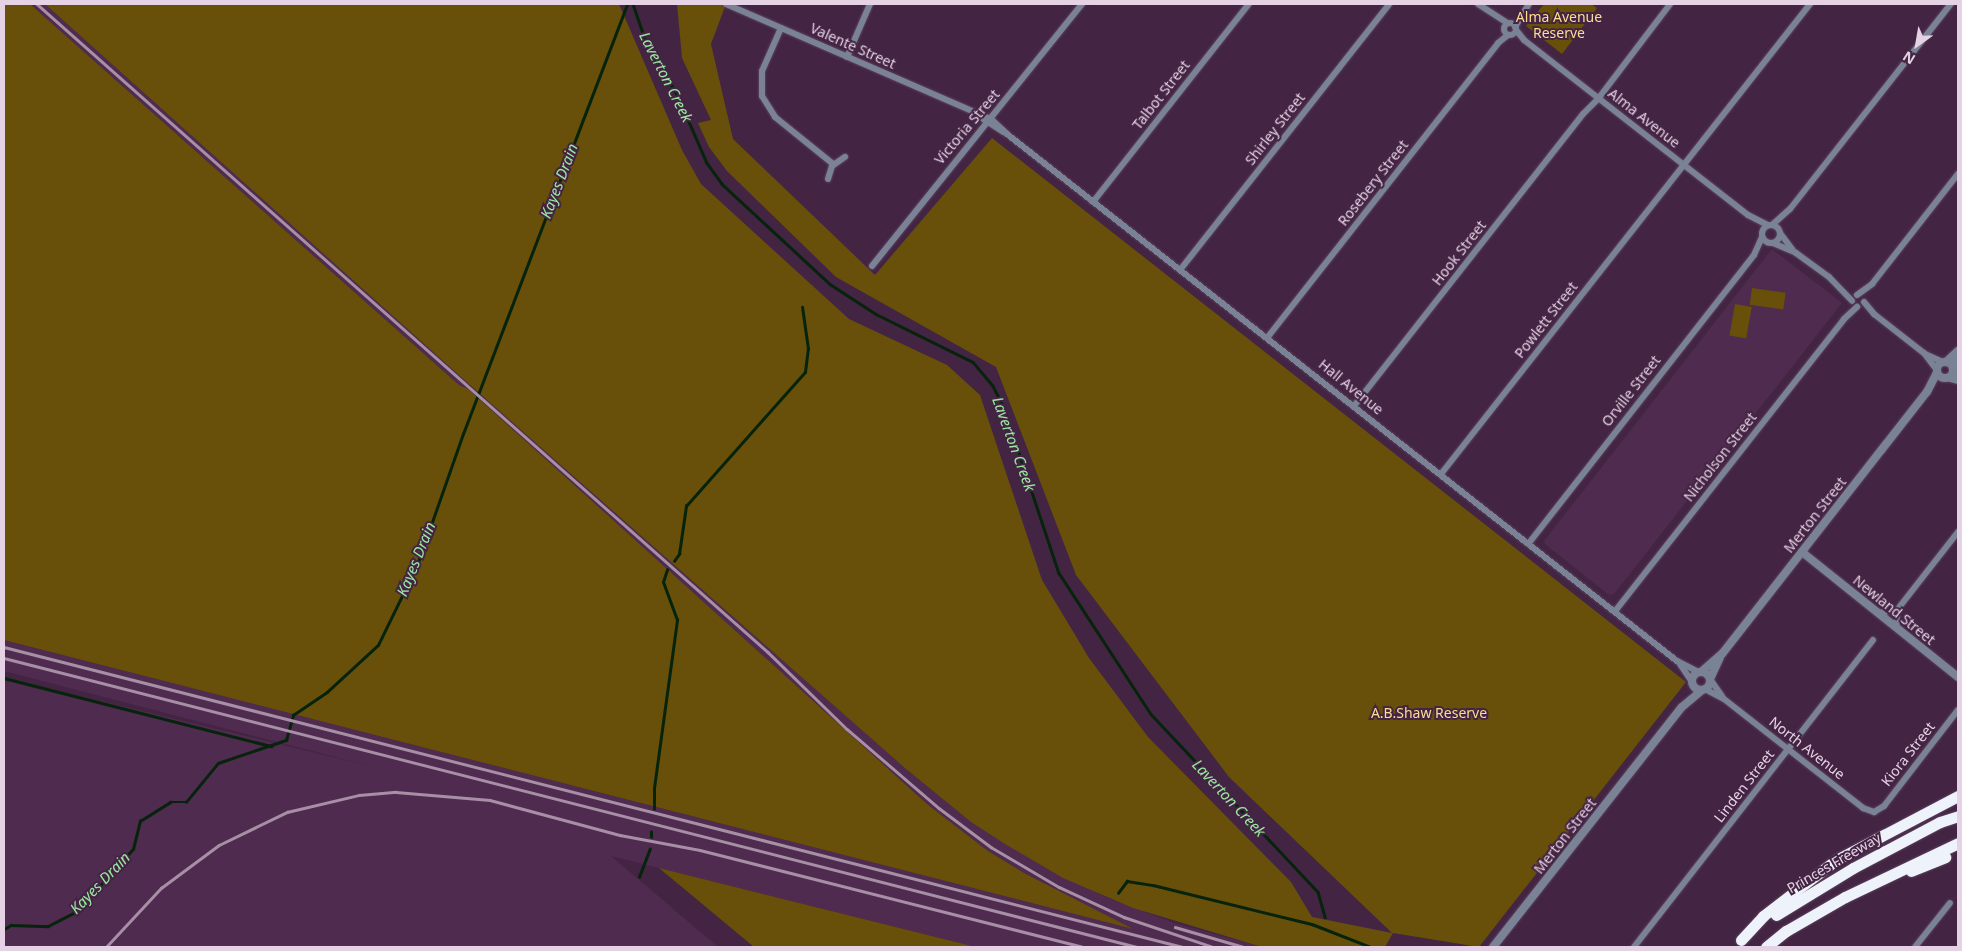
<!DOCTYPE html>
<html>
<head>
<meta charset="utf-8">
<style>
	body { margin:0 }
	#map { position:relative; width:1962px; height:951px; overflow:hidden; background:#432543; font-family:"Noto Sans",sans-serif }
	div>[style] { position:absolute }
	.built>* { inset:0; background:#4f2b4f }
	.green>* { inset:0; background:#684f0a; transform-origin:0 0 }
	.stream>* { height:2.5px; margin:-1.25px; padding:0 1.25px; transform-origin:1.25px; border-radius:1.25px; background:#06230b }
	.roads { filter:drop-shadow(0 0 1px #5d415d) drop-shadow(0 0 1px #5d415d) }
	.minor>* { height:6px; margin:-3px; padding:0 3px; transform-origin:3px; border-radius:3px; background:#7a8295 }
	.minor>.ring { margin:-3px; padding:0; box-sizing:content-box; background:none; border:6px solid #7a8295; border-radius:50% }
	.tertiary>* { height:8px; margin:-4px; padding:0 4px; transform-origin:4px; border-radius:4px; background:#7a8295 }
	.tertiary>.ring { margin:-4px; padding:0; box-sizing:content-box; background:none; border:8px solid #7a8295; border-radius:50% }
	.motorway>* { height:11px; margin:-5.5px; padding:0 5.5px; transform-origin:5.5px; border-radius:5.5px; background:#eef2fb }
	.rail>* { height:2.5px; margin:-1.25px; padding:0 1.25px; transform-origin:1.25px; border-radius:1.25px; background:#a78fa6 }
	span { translate:-50% -50%; white-space:nowrap; text-align:center; line-height:1.15; -webkit-text-stroke:4px #432543; paint-order:stroke }
	.park-label { font-size:14px; color:#fddc92 }
	.street-label { font-size:14px; color:#e6d2e5 }
	.water-label { font-size:15px; color:#9ae8a1; font-style:italic }
	.frame { position:absolute; inset:0; border:5px solid #e6d2e5; pointer-events:none }
	.north { position:absolute; left:1892px; top:20px; width:50px; height:50px; -webkit-text-stroke:4px #432543; paint-order:stroke; rotate:212deg; font-size:14px; font-weight:700; line-height:20px; text-align:center; color:#e6d2e5 }
	.north::after { content:''; display:block; margin:auto; width:18px; height:22px; background:#e6d2e5; clip-path:polygon(50% 0,100% 100%,50% 72%,0 100%) }
</style>
</head>
<body>
<div id="map">
	<div class="built">
		<i style="clip-path:polygon(30px 4px,45px 4px,439px 355px,468px 381px,468px 389px,459px 385px)"></i>
		<i style="clip-path:polygon(1772px 249px,1842px 303px,1614px 594px,1609px 595px,1545px 544px,1544px 541px)"></i>
		<i style="clip-path:polygon(485px 398px,906px 769px,971px 822px,1046px 868px,1108px 898px,1174px 923px,1262px 947px,976px 947px,611px 856px,718px 947px,4px 947px,4px 678px,370px 766px,4px 671px,4px 640px,1129px 928px,1024px 873px,988px 851px,927px 804px,494px 415px,483px 402px)"></i>
	</div>
	<div class="green">
		<i style="clip-path:polygon(4px 4px,30px 4px,459px 385px,468px 389px,927px 804px,988px 851px,1024px 873px,1133px 929px,4px 640px)"></i>
		<i style="clip-path:polygon(45px 4px,619px 4px,682px 150px,701px 184px,849px 319px,947px 365px,980px 395px,1042px 580px,1089px 658px,1148px 737px,1291px 882px,1312px 917px,1392px 933px,1229px 777px,1076px 575px,996px 367px,836px 277px,727px 171px,709px 147px,698px 123px,711px 120px,682px 58px,677px 4px,726px 4px,711px 44px,733px 139px,875px 275px,992px 138px,1686px 682px,1479px 947px,1393px 933px,1385px 947px,1262px 947px,1133px 908px,1063px 878px,1005px 844px,971px 822px,906px 769px,470px 385px)"></i>
		<i style="clip-path:polygon(1544px 4px,1591px 4px,1597px 8px,1562px 54px,1526px 26px)"></i>
		<i style="left:1752px;top:288px;width:34px;height:17px;rotate:8deg"></i>
		<i style="left:1735px;top:304px;width:17px;height:32px;rotate:10deg"></i>
		<i style="clip-path:polygon(659px 868px,976px 947px,754px 947px)"></i>
	</div>
	<div class="stream">
		<i style="left:633px;top:4px;width:43px;rotate:71.1deg"></i>
		<i style="left:647px;top:45px;width:57px;rotate:58.5deg"></i>
		<i style="left:677px;top:94px;width:75px;rotate:66.5deg"></i>
		<i style="left:707px;top:163px;width:26px;rotate:54deg"></i>
		<i style="left:722px;top:184px;width:147px;rotate:42.8deg"></i>
		<i style="left:830px;top:284px;width:55px;rotate:33.1deg"></i>
		<i style="left:876px;top:314px;width:108px;rotate:26.3deg"></i>
		<i style="left:973px;top:362px;width:31px;rotate:50deg"></i>
		<i style="left:993px;top:386px;width:25px;rotate:63deg"></i>
		<i style="left:1004px;top:408px;width:174px;rotate:71.6deg"></i>
		<i style="left:1059px;top:573px;width:168px;rotate:56.9deg"></i>
		<i style="left:1151px;top:714px;width:244px;rotate:46.8deg"></i>
		<i style="left:1318px;top:892px;width:26px;rotate:74deg"></i>
		<i style="left:674px;top:561px;width:9px;rotate:-54deg"></i>
		<i style="left:679px;top:554px;width:49px;rotate:-81.7deg"></i>
		<i style="left:686px;top:506px;width:179px;rotate:-48.4deg"></i>
		<i style="left:805px;top:372px;width:23px;rotate:-83deg"></i>
		<i style="left:808px;top:349px;width:42px;rotate:-98.1deg"></i>
		<i style="left:4px;top:678px;width:276px;rotate:14.3deg"></i>
		<i style="left:654px;top:809px;width:21px;rotate:-90deg"></i>
		<i style="left:654px;top:788px;width:170px;rotate:-82.2deg"></i>
		<i style="left:677px;top:620px;width:40px;rotate:-110.2deg"></i>
		<i style="left:663px;top:582px;width:13px;rotate:-72deg"></i>
		<i style="left:651px;top:837px;width:5px;rotate:-90deg"></i>
		<i style="left:639px;top:877px;width:30px;rotate:-69deg"></i>
		<i style="left:1118px;top:893px;width:15px;rotate:-53deg"></i>
		<i style="left:1127px;top:881px;width:26px;rotate:9deg"></i>
		<i style="left:1153px;top:885px;width:164px;rotate:13.8deg"></i>
		<i style="left:1312px;top:924px;width:63px;rotate:21.3deg"></i>
		<i style="left:4px;top:929px;width:8px;rotate:-30deg"></i>
		<i style="left:11px;top:925px;width:37px;rotate:2deg"></i>
		<i style="left:48px;top:926px;width:31px;rotate:-27deg"></i>
		<i style="left:76px;top:912px;width:85px;rotate:-47.9deg"></i>
		<i style="left:133px;top:849px;width:29px;rotate:-76deg"></i>
		<i style="left:140px;top:821px;width:36px;rotate:-32deg"></i>
		<i style="left:170px;top:802px;width:16px"></i>
		<i style="left:186px;top:802px;width:50px;rotate:-50.6deg"></i>
		<i style="left:218px;top:763px;width:72px;rotate:-18.7deg"></i>
		<i style="left:286px;top:740px;width:26px;rotate:-74deg"></i>
		<i style="left:293px;top:715px;width:41px;rotate:-34.1deg"></i>
		<i style="left:327px;top:692px;width:69px;rotate:-42.7deg"></i>
		<i style="left:378px;top:645px;width:89px;rotate:-64deg"></i>
		<i style="left:417px;top:565px;width:139px;rotate:-70.7deg"></i>
		<i style="left:463px;top:434px;width:460px;rotate:-69.1deg"></i>
	</div>
	<div class="roads">
		<div class="minor">
			<i style="left:726px;top:4px;width:289px;rotate:23.5deg"></i>
			<i style="left:991px;top:119px;width:22px;rotate:43deg"></i>
			<i style="left:1007px;top:134px;width:852px;rotate:38.19deg"></i>
			<i style="left:1677px;top:661px;width:25px;rotate:27deg"></i>
			<i style="left:1478px;top:4px;width:35px;rotate:33deg"></i>
			<i class="ring" style="left:1504px;top:23px;width:6px;height:6px"></i>
			<i style="left:1515px;top:27px;width:27px;rotate:-59deg"></i>
			<i style="left:781px;top:28px;width:47px;rotate:113.8deg"></i>
			<i style="left:762px;top:71px;width:25px;rotate:90deg"></i>
			<i style="left:762px;top:96px;width:25px;rotate:58deg"></i>
			<i style="left:775px;top:117px;width:75px;rotate:39deg"></i>
			<i style="left:1516px;top:30px;width:13px;rotate:51deg"></i>
			<i style="left:1524px;top:40px;width:284px;rotate:38deg"></i>
			<i style="left:1748px;top:215px;width:22px;rotate:27deg"></i>
			<i style="left:847px;top:57px;width:58px;rotate:-66.5deg"></i>
			<i style="left:974px;top:113px;width:35px;rotate:33deg"></i>
			<i style="left:828px;top:179px;width:14px;rotate:-73deg"></i>
			<i style="left:832px;top:166px;width:16px;rotate:-35deg"></i>
			<i style="left:1093px;top:202px;width:252px;rotate:-51.8deg"></i>
			<i style="left:1772px;top:225px;width:24px;rotate:-42deg"></i>
			<i style="left:1790px;top:209px;width:261px;rotate:-51.9deg"></i>
			<i class="ring" style="left:1762px;top:225px;width:12px;height:12px"></i>
			<i style="left:1780px;top:233px;width:21px;rotate:53deg"></i>
			<i style="left:1773px;top:243px;width:25px;rotate:23deg"></i>
			<i style="left:1796px;top:253px;width:41px;rotate:36deg"></i>
			<i style="left:1829px;top:277px;width:33px;rotate:46deg"></i>
			<i style="left:872px;top:266px;width:336px;rotate:-51.3deg"></i>
			<i style="left:1180px;top:270px;width:338px;rotate:-51.8deg"></i>
			<i style="left:1857px;top:295px;width:19px;rotate:-36deg"></i>
			<i style="left:1872px;top:284px;width:140px;rotate:-52deg"></i>
			<i style="left:1864px;top:302px;width:16px;rotate:50deg"></i>
			<i style="left:1874px;top:314px;width:63px;rotate:38deg"></i>
			<i style="left:1924px;top:353px;width:21px;rotate:53deg"></i>
			<i style="left:1267px;top:338px;width:375px;rotate:-51.9deg"></i>
			<i style="left:1498px;top:43px;width:13px;rotate:-39deg"></i>
			<i style="left:1925px;top:354px;width:20px;rotate:24deg"></i>
			<i style="left:1953px;top:369px;width:10px;rotate:61deg"></i>
			<i style="left:1947px;top:378px;width:11px;rotate:15deg"></i>
			<i style="left:1354px;top:406px;width:371px;rotate:-51.9deg"></i>
			<i style="left:1583px;top:114px;width:21px;rotate:-45deg"></i>
			<i style="left:1598px;top:99px;width:119px;rotate:-52.8deg"></i>
			<i style="left:1441px;top:474px;width:598px;rotate:-51.86deg"></i>
			<i style="left:1529px;top:543px;width:365px;rotate:-52deg"></i>
			<i style="left:1754px;top:255px;width:20px;rotate:-66deg"></i>
			<i style="left:1616px;top:610px;width:370px;rotate:-51.9deg"></i>
			<i style="left:1844px;top:319px;width:18px;rotate:-43deg"></i>
			<i style="left:1897px;top:610px;width:13px;rotate:90deg"></i>
			<i style="left:1883px;top:612px;width:14px;rotate:-8deg"></i>
			<i style="left:1897px;top:610px;width:99px;rotate:-52deg"></i>
			<i style="left:1680px;top:664px;width:22px;rotate:56deg"></i>
			<i style="left:1710px;top:679px;width:21px;rotate:55deg"></i>
			<i style="left:1705px;top:689px;width:21px;rotate:28deg"></i>
			<i style="left:1724px;top:699px;width:177px;rotate:38.1deg"></i>
			<i style="left:1863px;top:808px;width:12px;rotate:20deg"></i>
			<i style="left:1874px;top:812px;width:12px;rotate:-31deg"></i>
			<i style="left:1884px;top:806px;width:121px;rotate:-52.4deg"></i>
			<i style="left:1634px;top:947px;width:389px;rotate:-52.1deg"></i>
			<i style="left:1915px;top:947px;width:56px;rotate:-51.5deg"></i>
		</div>
		<div class="tertiary">
			<i class="ring" style="left:1937px;top:362px;width:8px;height:8px"></i>
			<i style="left:1946px;top:362px;width:16px;rotate:-43deg"></i>
			<i style="left:1953px;top:368px;width:12px;rotate:-66deg"></i>
			<i style="left:1802px;top:552px;width:200px;rotate:38.7deg"></i>
			<i style="left:1701px;top:672px;width:28px;rotate:-41deg"></i>
			<i style="left:1722px;top:654px;width:333px;rotate:-52deg"></i>
			<i style="left:1927px;top:392px;width:22px;rotate:-63deg"></i>
			<i class="ring" style="left:1692px;top:672px;width:10px;height:10px"></i>
			<i style="left:1710px;top:679px;width:23px;rotate:-65deg"></i>
			<i style="left:1493px;top:947px;width:305px;rotate:-51.8deg"></i>
			<i style="left:1682px;top:707px;width:26px;rotate:-40deg"></i>
		</div>
		<div class="motorway">
			<i style="left:1911px;top:871px;width:37px;rotate:-22deg"></i>
			<i style="left:1776px;top:915px;width:90px;rotate:-31.4deg"></i>
			<i style="left:1853px;top:868px;width:98px;rotate:-27.9deg"></i>
			<i style="left:1940px;top:822px;width:19px;rotate:-18deg"></i>
			<i style="left:1741px;top:940px;width:33px;rotate:-47deg"></i>
			<i style="left:1763px;top:916px;width:92px;rotate:-37.5deg"></i>
			<i style="left:1836px;top:860px;width:138px;rotate:-27.7deg"></i>
			<i style="left:1766px;top:947px;width:26px;rotate:-39deg"></i>
			<i style="left:1786px;top:931px;width:68px;rotate:-30deg"></i>
			<i style="left:1845px;top:897px;width:125px;rotate:-25.5deg"></i>
		</div>
	</div>
	<div class="rail">
		<i style="left:37px;top:4px;width:977px;rotate:41.56deg"></i>
		<i style="left:768px;top:652px;width:110px;rotate:44.3deg"></i>
		<i style="left:847px;top:729px;width:121px;rotate:40.7deg"></i>
		<i style="left:939px;top:808px;width:65px;rotate:36.9deg"></i>
		<i style="left:991px;top:847px;width:79px;rotate:30.5deg"></i>
		<i style="left:1059px;top:887px;width:72px;rotate:24.8deg"></i>
		<i style="left:1124px;top:917px;width:94px;rotate:18.6deg"></i>
		<i style="left:4px;top:647px;width:1217px;rotate:14.28deg"></i>
		<i style="left:4px;top:658px;width:1169px;rotate:14.31deg"></i>
		<i style="left:1175px;top:927px;width:72px;rotate:16.2deg"></i>
		<i style="left:106px;top:947px;width:81px;rotate:-47deg"></i>
		<i style="left:161px;top:888px;width:72px;rotate:-36.6deg"></i>
		<i style="left:219px;top:845px;width:76px;rotate:-25.9deg"></i>
		<i style="left:287px;top:812px;width:74px;rotate:-13.3deg"></i>
		<i style="left:359px;top:795px;width:37px;rotate:-5deg"></i>
		<i style="left:396px;top:792px;width:94px;rotate:4.9deg"></i>
		<i style="left:490px;top:800px;width:135px;rotate:15.1deg"></i>
		<i style="left:620px;top:835px;width:81px;rotate:10.6deg"></i>
		<i style="left:700px;top:850px;width:394px;rotate:14.2deg"></i>
	</div>
	<div class="park-label">
		<span style="left:1559px;top:25px">Alma Avenue<br>Reserve</span>
		<span style="left:1429px;top:713px">A.B.Shaw Reserve</span>
	</div>
	<div class="street-label">
		<span style="left:853px;top:46px;rotate:24deg">Valente Street</span>
		<span style="left:1161px;top:95px;rotate:-52deg">Talbot Street</span>
		<span style="left:1644px;top:118px;rotate:38deg">Alma Avenue</span>
		<span style="left:967px;top:127px;rotate:-50deg">Victoria Street</span>
		<span style="left:1275px;top:129px;rotate:-52deg">Shirley Street</span>
		<span style="left:1373px;top:183px;rotate:-52deg">Rosebery Street</span>
		<span style="left:1459px;top:253px;rotate:-52deg">Hook Street</span>
		<span style="left:1546px;top:320px;rotate:-52deg">Powlett Street</span>
		<span style="left:1351px;top:387px;rotate:39deg">Hall Avenue</span>
		<span style="left:1631px;top:391px;rotate:-52deg">Orville Street</span>
		<span style="left:1720px;top:457px;rotate:-52deg">Nicholson Street</span>
		<span style="left:1815px;top:515px;rotate:-52deg">Merton Street</span>
		<span style="left:1894px;top:610px;rotate:39deg">Newland Street</span>
		<span style="left:1807px;top:748px;rotate:38deg">North Avenue</span>
		<span style="left:1908px;top:754px;rotate:-52deg">Kiora Street</span>
		<span style="left:1744px;top:786px;rotate:-52deg">Linden Street</span>
		<span style="left:1565px;top:836px;rotate:-52deg">Merton Street</span>
		<span style="left:1834px;top:863px;rotate:-30deg">Princes Freeway</span>
	</div>
	<div class="water-label">
		<span style="left:666px;top:77px;rotate:63deg">Laverton Creek</span>
		<span style="left:559px;top:181px;rotate:-69deg">Kayes Drain</span>
		<span style="left:1014px;top:444px;rotate:70deg">Laverton Creek</span>
		<span style="left:416px;top:559px;rotate:-68deg">Kayes Drain</span>
		<span style="left:1229px;top:798px;rotate:47deg">Laverton Creek</span>
		<span style="left:100px;top:883px;rotate:-46deg">Kayes Drain</span>
	</div>
	<div class="frame"></div>
	<div class="north">N</div>
</div>
</body>
</html>
